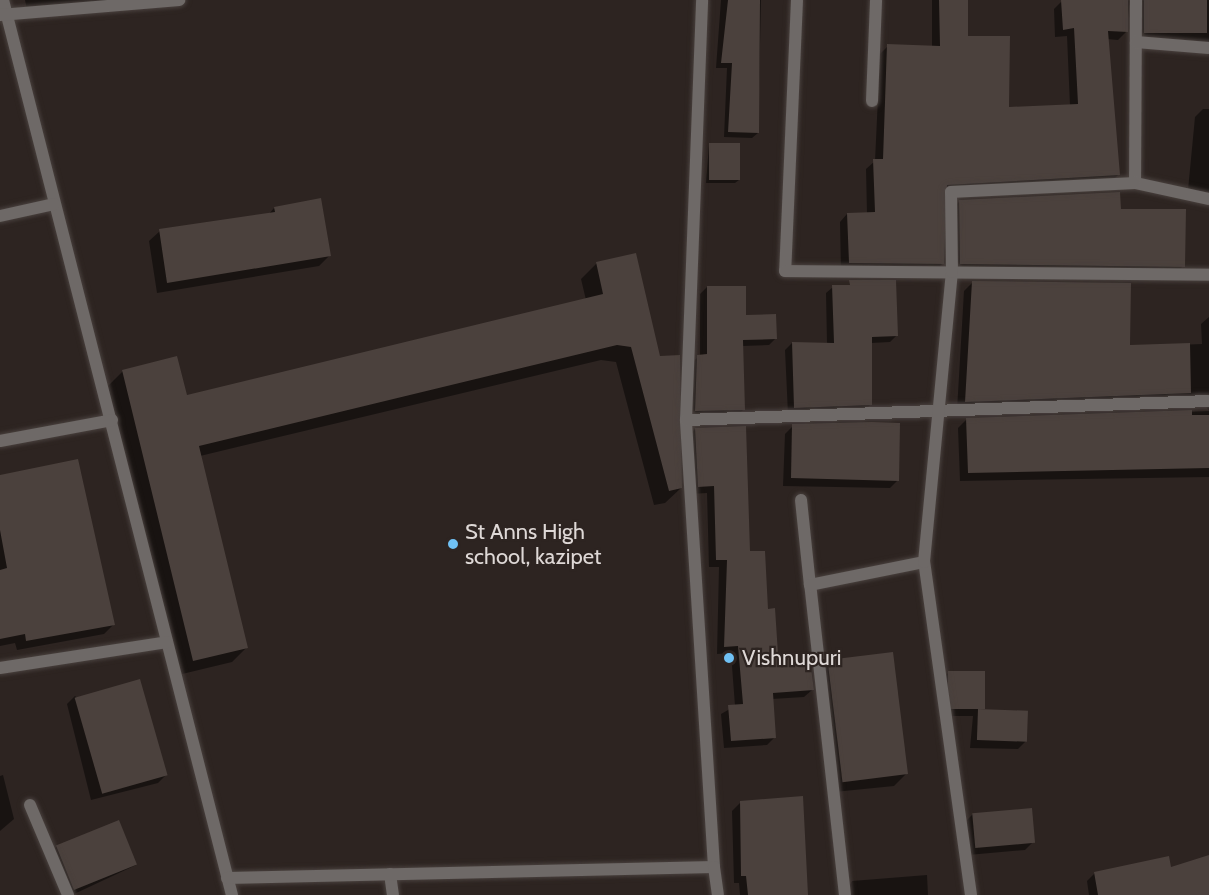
<!DOCTYPE html>
<html>
<head>
<meta charset="utf-8">
<style>
	body { margin:0 }
	#map { position:relative; width:1209px; height:895px; overflow:hidden; background:#2d2421; font-family:Cabin,sans-serif }
	div>[style] { position:absolute }
	.shadow>* { inset:0; background:#0007 }
	.building>* { inset:0; background:#4b413d; transform-origin:0 0 }
	.roads { filter:drop-shadow(0 0 2px #49413e) drop-shadow(0 0 2px #49413e) }
	.street>* { height:12px; margin:-6px; padding:0 6px; transform-origin:6px; border-radius:6px; background:#6e6967 }
	.dots>* { width:16px; height:16px; translate:-50% -50%; box-sizing:border-box; border:3px solid #2d2421; border-radius:50% }
	span { translate:-50% -50%; white-space:nowrap; text-align:center; line-height:1.15; -webkit-text-stroke:4.5px #2d2421; paint-order:stroke }
	.poi-label { font-size:22px; color:#ded8d6 }
	.left { translate:0 -50%; text-align:left }
</style>
</head>
<body>
<div id="map">
	<div class="shadow">
		<i style="clip-path:polygon(25px 0,122px 0,28px 15px)"></i>
		<i style="clip-path:polygon(721px 0,761px 0,758px 133px,752px 138px,724px 137px,727px 68px,716px 68px)"></i>
		<i style="clip-path:polygon(932px 0,966px 0,966px 37px,1008px 109px,1070px 106px,1067px 36px,1055px 37px,1054px 9px,1062px 1px,1209px 0,1209px 42px,1137px 40px,1136px 4px,1130px 2px,1126px 32px,1118px 40px,1107px 39px,1118px 175px,1110px 183px,945px 192px,942px 264px,934px 272px,841px 271px,840px 222px,847px 214px,867px 214px,866px 169px,875px 161px,880px 54px,888px 46px,932px 48px)"></i>
		<i style="clip-path:polygon(1203px 109px,1209px 109px,1209px 192px,1188px 190px,1195px 117px)"></i>
		<i style="clip-path:polygon(709px 145px,739px 180px,735px 183px,706px 183px)"></i>
		<i style="clip-path:polygon(960px 201px,1120px 210px,1183px 266px,1175px 274px,953px 272px,952px 209px)"></i>
		<i style="clip-path:polygon(274px 208px,329px 256px,319px 266px,157px 293px,149px 241px,160px 231px,269px 214px)"></i>
		<i style="clip-path:polygon(635px 255px,681px 488px,665px 503px,654px 505px,616px 362px,601px 360px,200px 456px,247px 647px,232px 662px,178px 675px,108px 386px,123px 371px,186px 397px,586px 300px,581px 279px,596px 264px)"></i>
		<i style="clip-path:polygon(972px 283px,1129px 347px,1202px 344px,1201px 324px,1209px 317px,1209px 410px,1200px 401px,957px 410px,964px 291px)"></i>
		<i style="clip-path:polygon(707px 287px,776px 338px,769px 345px,742px 346px,744px 409px,737px 416px,688px 418px,690px 363px,700px 356px,700px 294px)"></i>
		<i style="clip-path:polygon(833px 287px,897px 335px,890px 342px,871px 343px,871px 404px,864px 411px,788px 414px,785px 350px,792px 343px,827px 344px,826px 293px)"></i>
		<i style="clip-path:polygon(1209px 411px,1209px 477px,960px 481px,958px 428px,966px 420px)"></i>
		<i style="clip-path:polygon(793px 426px,898px 480px,890px 488px,783px 486px,785px 434px)"></i>
		<i style="clip-path:polygon(695px 429px,748px 553px,777px 656px,799px 664px,812px 690px,804px 697px,772px 699px,775px 737px,767px 745px,724px 748px,721px 714px,735px 706px,731px 653px,717px 654px,719px 567px,709px 567px,707px 493px,691px 494px,688px 437px)"></i>
		<i style="clip-path:polygon(0 476px,113px 625px,104px 634px,17px 650px,15px 643px,0 646px)"></i>
		<i style="clip-path:polygon(827px 660px,906px 774px,894px 786px,834px 792px,816px 672px)"></i>
		<i style="clip-path:polygon(948px 673px,981px 711px,1026px 741px,1018px 749px,970px 748px,973px 716px,946px 716px,940px 681px)"></i>
		<i style="clip-path:polygon(75px 696px,166px 775px,158px 783px,91px 800px,67px 704px)"></i>
		<i style="clip-path:polygon(3px 775px,14px 819px,0 831px,0 776px)"></i>
		<i style="clip-path:polygon(740px 803px,807px 895px,740px 895px,739px 883px,734px 883px,732px 811px)"></i>
		<i style="clip-path:polygon(973px 814px,1033px 842px,1025px 850px,968px 855px,965px 822px)"></i>
		<i style="clip-path:polygon(57px 846px,136px 865px,72px 895px,49px 854px)"></i>
		<i style="clip-path:polygon(1209px 857px,1209px 895px,1089px 895px,1087px 881px,1095px 873px,1170px 869px)"></i>
		<i style="clip-path:polygon(927px 875px,928px 895px,844px 895px,852px 881px)"></i>
	</div>
	<div class="building">
		<i style="clip-path:polygon(728px 0,760px 0,759px 133px,728px 132px,732px 63px,721px 63px)"></i>
		<i style="clip-path:polygon(939px 0,968px 0,968px 36px,1010px 36px,1009px 107px,1078px 104px,1074px 28px,1063px 30px,1061px 0,1128px 0,1128px 32px,1108px 31px,1120px 175px,947px 185px,944px 264px,849px 263px,847px 213px,875px 212px,873px 159px,883px 159px,887px 44px,940px 46px)"></i>
		<i style="left:1144px;top:0;width:63px;height:33px"></i>
		<i style="left:709px;top:143px;width:31px;height:37px"></i>
		<i style="clip-path:polygon(1120px 192px,1121px 209px,1186px 209px,1185px 267px,960px 264px,959px 200px)"></i>
		<i style="clip-path:polygon(321px 198px,331px 256px,167px 283px,159px 229px,275px 212px,274px 207px)"></i>
		<i style="clip-path:polygon(636px 253px,660px 356px,680px 355px,682px 488px,669px 491px,631px 347px,617px 345px,199px 446px,248px 648px,193px 661px,122px 370px,177px 356px,187px 395px,603px 294px,596px 262px)"></i>
		<i style="clip-path:polygon(849px 280px,896px 280px,898px 336px,872px 337px,872px 405px,794px 408px,792px 342px,834px 343px,832px 285px,850px 285px)"></i>
		<i style="clip-path:polygon(972px 281px,1131px 283px,1130px 345px,1190px 343px,1191px 393px,965px 402px)"></i>
		<i style="clip-path:polygon(707px 286px,746px 286px,746px 315px,776px 314px,777px 339px,743px 340px,745px 410px,695px 411px,697px 355px,707px 354px)"></i>
		<i style="clip-path:polygon(1192px 410px,1192px 415px,1209px 415px,1209px 468px,968px 473px,966px 418px)"></i>
		<i style="clip-path:polygon(872px 422px,900px 423px,899px 481px,791px 478px,792px 424px)"></i>
		<i style="clip-path:polygon(746px 426px,750px 551px,765px 551px,768px 609px,775px 608px,778px 654px,799px 653px,800px 662px,810px 661px,814px 690px,773px 693px,776px 738px,731px 741px,728px 705px,743px 704px,738px 646px,724px 647px,727px 560px,716px 560px,714px 486px,698px 487px,695px 428px)"></i>
		<i style="clip-path:polygon(78px 459px,115px 625px,26px 641px,25px 634px,0 639px,0 570px,7px 568px,0 530px,0 475px)"></i>
		<i style="left:893px;top:652px;width:123px;height:66px;rotate:83deg"></i>
		<i style="left:948px;top:671px;width:37px;height:38px"></i>
		<i style="left:140px;top:679px;width:100px;height:68px;rotate:74deg"></i>
		<i style="left:978px;top:709px;width:50px;height:31px;rotate:2deg"></i>
		<i style="clip-path:polygon(803px 796px,808px 895px,748px 895px,746px 876px,741px 876px,740px 801px)"></i>
		<i style="left:1032px;top:808px;width:35px;height:60px;rotate:85deg"></i>
		<i style="left:119px;top:820px;width:48px;height:68px;rotate:68deg"></i>
		<i style="clip-path:polygon(1209px 855px,1209px 895px,1098px 895px,1094px 872px,1169px 856px,1171px 867px)"></i>
	</div>
	<div class="roads">
		<div class="street">
			<i style="left:3px;top:0;width:924px;rotate:75.65deg"></i>
			<i style="left:797px;top:0;width:271px;rotate:92.5deg"></i>
			<i style="left:785px;top:271px;width:424px;rotate:0.5deg"></i>
			<i style="left:1136px;top:0;width:183px;rotate:90.3deg"></i>
			<i style="left:1135px;top:183px;width:76px;rotate:12.2deg"></i>
			<i style="left:0;top:15px;width:180px;rotate:-4.8deg"></i>
			<i style="left:1136px;top:42px;width:73px;rotate:4.7deg"></i>
			<i style="left:872px;top:101px;width:101px;rotate:-87.7deg"></i>
			<i style="left:0;top:216px;width:55px;rotate:-12.5deg"></i>
			<i style="left:686px;top:420px;width:420px;rotate:-87.8deg"></i>
			<i style="left:0;top:441px;width:114px;rotate:-10.6deg"></i>
			<i style="left:801px;top:500px;width:85px;rotate:84deg"></i>
			<i style="left:0;top:668px;width:169px;rotate:-8.8deg"></i>
			<i style="left:30px;top:805px;width:98px;rotate:67.1deg"></i>
			<i style="left:714px;top:867px;width:448px;rotate:-93.6deg"></i>
			<i style="left:686px;top:420px;width:523px;rotate:-2.08deg"></i>
			<i style="left:390px;top:874px;width:21px;rotate:82deg"></i>
			<i style="left:227px;top:878px;width:487px;rotate:-1.3deg"></i>
			<i style="left:714px;top:867px;width:28px;rotate:82deg"></i>
			<i style="left:845px;top:895px;width:312px;rotate:-96.4deg"></i>
			<i style="left:810px;top:585px;width:116px;rotate:-11.4deg"></i>
			<i style="left:971px;top:895px;width:336px;rotate:-98deg"></i>
			<i style="left:924px;top:562px;width:291px;rotate:-84.5deg"></i>
			<i style="left:952px;top:272px;width:80px;rotate:-90.7deg"></i>
			<i style="left:951px;top:192px;width:184px;rotate:-2.8deg"></i>
		</div>
	</div>
	<div class="dots">
		<i style="left:453px;top:544px;background:#70c1f4"></i>
		<i style="left:729px;top:658px;background:#70c1f4"></i>
	</div>
	<div class="poi-label">
		<span class="left" style="left:465px;top:544px">St Anns High<br>school, kazipet</span>
		<span class="left" style="left:742px;top:658px">Vishnupuri</span>
	</div>
</div>
</body>
</html>
